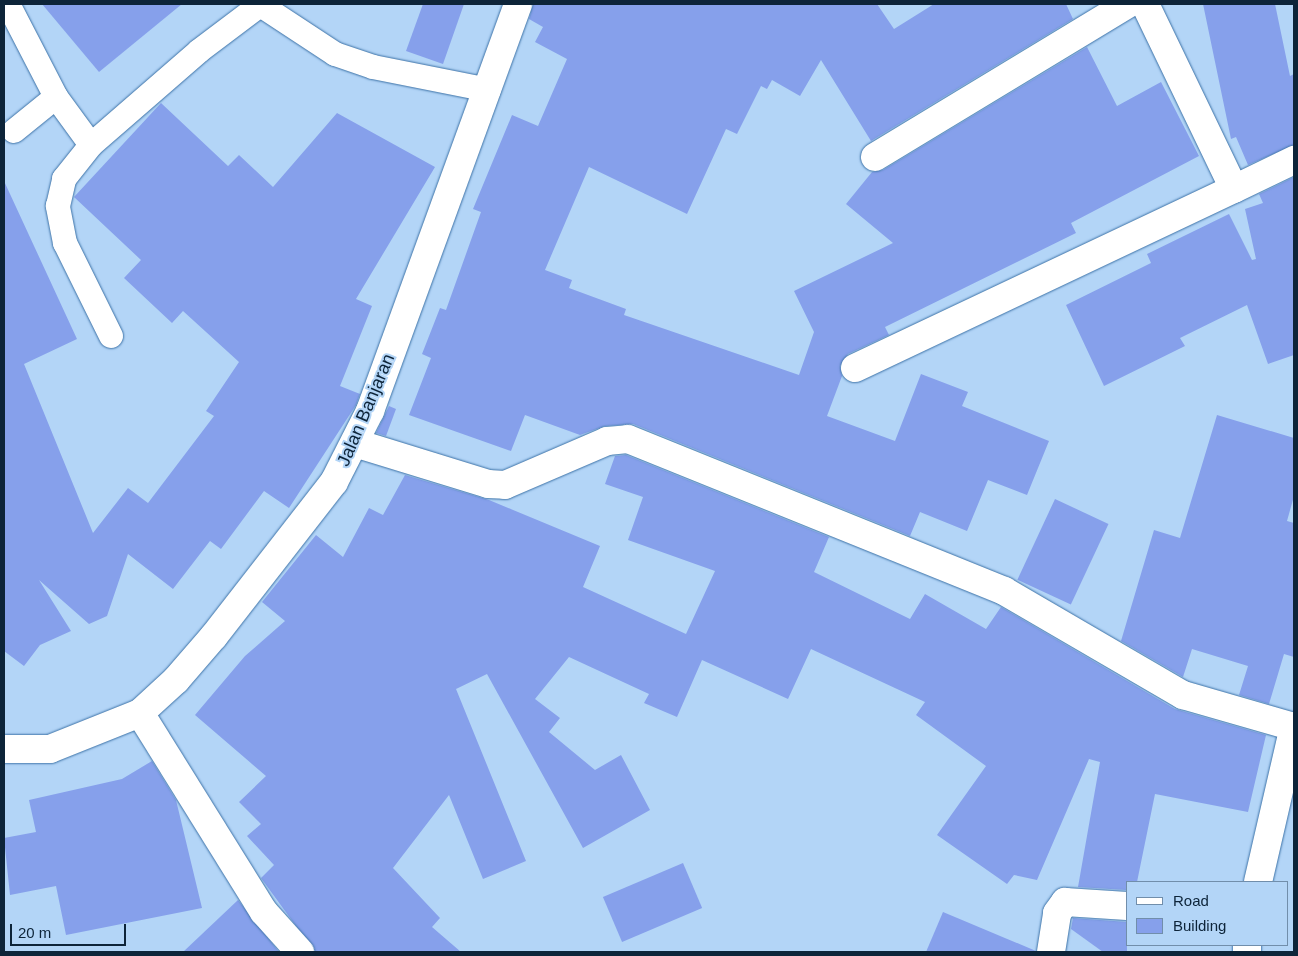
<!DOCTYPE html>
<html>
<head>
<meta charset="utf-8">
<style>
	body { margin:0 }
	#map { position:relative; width:1298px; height:956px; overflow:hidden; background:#b3d5f7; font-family:Helvetica,sans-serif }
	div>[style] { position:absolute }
	.building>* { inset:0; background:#86a0eb; transform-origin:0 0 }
	.roads { filter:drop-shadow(0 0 1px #3c72a7) drop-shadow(0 0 1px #3c72a7) }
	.lane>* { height:24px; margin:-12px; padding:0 12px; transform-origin:12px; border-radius:12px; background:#fff }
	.street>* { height:28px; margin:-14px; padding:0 14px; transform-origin:14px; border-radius:14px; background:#fff }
	.secondary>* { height:28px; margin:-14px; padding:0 14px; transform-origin:14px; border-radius:14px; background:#fff }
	span { translate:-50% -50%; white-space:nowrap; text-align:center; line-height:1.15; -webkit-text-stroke:4px #b3d5f7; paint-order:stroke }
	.street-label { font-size:18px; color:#0d2439 }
	.frame { position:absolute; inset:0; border:5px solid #0d2439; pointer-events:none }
	.legend { position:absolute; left:1126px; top:881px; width:162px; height:65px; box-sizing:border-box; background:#b3d5f7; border:1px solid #718eab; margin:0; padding:6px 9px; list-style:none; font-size:15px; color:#0d2439 }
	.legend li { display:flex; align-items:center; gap:10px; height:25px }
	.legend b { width:25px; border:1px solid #718eab }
	.scale { position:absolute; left:10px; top:924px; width:116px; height:22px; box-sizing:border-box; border:2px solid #0d2439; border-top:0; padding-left:6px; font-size:15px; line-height:18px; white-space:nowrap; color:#0d2439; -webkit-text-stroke:4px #b3d5f7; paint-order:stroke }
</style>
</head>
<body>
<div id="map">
	<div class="building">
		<i style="clip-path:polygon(42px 4px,182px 4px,99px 72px)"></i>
		<i style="clip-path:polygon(423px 4px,464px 4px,443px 64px,406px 51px)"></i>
		<i style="clip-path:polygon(533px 4px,877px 4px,894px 29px,934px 4px,1066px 4px,1073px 19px,871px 141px,821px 60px,800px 96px,772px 80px,767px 89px,761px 86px,737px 134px,726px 129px,687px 214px,589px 167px,545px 270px,572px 280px,569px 288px,626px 309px,624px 315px,799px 375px,814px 332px,794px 291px,893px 243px,846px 204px,872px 172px,883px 170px,1087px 47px,1117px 106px,1161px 82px,1199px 156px,1071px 223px,1076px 233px,885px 327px,889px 335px,848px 354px,840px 366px,842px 376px,827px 416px,895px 441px,921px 374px,968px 392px,962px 406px,1049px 441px,1027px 495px,988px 480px,967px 531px,920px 512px,910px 536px,633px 424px,605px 426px,580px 435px,525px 415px,511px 451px,409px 415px,431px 358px,422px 354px,440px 308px,446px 310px,481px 212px,473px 209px,512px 115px,538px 126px,567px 59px,535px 42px,543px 27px,529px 19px)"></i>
		<i style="clip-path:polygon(1203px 4px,1275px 4px,1290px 76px,1294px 74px,1294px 145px,1248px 165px,1236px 137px,1231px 139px)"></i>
		<i style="clip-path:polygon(161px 103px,228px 166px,239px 155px,273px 187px,337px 113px,435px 167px,356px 299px,372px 306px,340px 386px,360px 394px,356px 405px,289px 508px,264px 491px,221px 549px,210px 541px,173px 589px,128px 554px,107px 616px,89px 624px,39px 580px,71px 631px,40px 645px,24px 666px,4px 651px,4px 181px,77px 339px,24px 364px,93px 533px,128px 488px,148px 503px,214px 416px,206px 411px,239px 362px,183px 311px,172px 323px,124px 278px,141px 260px,74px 197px)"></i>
		<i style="clip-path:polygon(1294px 177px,1294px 355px,1268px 364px,1247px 305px,1180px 338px,1185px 346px,1104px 386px,1066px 305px,1151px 263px,1147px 254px,1229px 214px,1252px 260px,1256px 259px,1245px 209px,1263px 203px,1259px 194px)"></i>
		<i style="clip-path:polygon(389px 406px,396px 409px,386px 436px,376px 433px)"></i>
		<i style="clip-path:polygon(1217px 415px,1294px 438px,1294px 496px,1287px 521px,1294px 523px,1294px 657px,1284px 654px,1269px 704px,1239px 695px,1248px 666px,1192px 649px,1183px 677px,1121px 641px,1154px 530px,1180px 538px)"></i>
		<i style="clip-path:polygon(626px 455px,829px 537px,814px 572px,910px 619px,925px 594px,986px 629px,1001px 607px,1175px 709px,1266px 735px,1248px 812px,1155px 794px,1137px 882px,1127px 882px,1127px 890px,1078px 887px,1100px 762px,1089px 759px,1037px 880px,1014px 875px,1007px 884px,937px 835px,986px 766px,916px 715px,925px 702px,811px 649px,788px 699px,702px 660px,677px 717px,644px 703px,649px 694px,569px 657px,535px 699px,560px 718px,549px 732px,595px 770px,621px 755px,650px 810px,583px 848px,487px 674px,456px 689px,526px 861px,483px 879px,449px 795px,393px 868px,440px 918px,432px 927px,461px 952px,315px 952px,261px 878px,274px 865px,247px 836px,261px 824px,239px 802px,266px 776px,195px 715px,245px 656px,285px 621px,262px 602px,316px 535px,343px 557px,369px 508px,383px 515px,405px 475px,489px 500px,600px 546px,583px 587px,686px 634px,715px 571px,628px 540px,643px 497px,605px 484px,615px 456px)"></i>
		<i style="left:1055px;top:499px;width:59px;height:89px;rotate:25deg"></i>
		<i style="clip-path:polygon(152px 761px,176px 800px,202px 908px,66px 935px,56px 886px,10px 895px,4px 838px,36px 832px,29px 800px,122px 779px)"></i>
		<i style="left:683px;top:863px;width:49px;height:87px;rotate:67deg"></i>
		<i style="clip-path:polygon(238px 900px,279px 952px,183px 952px)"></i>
		<i style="clip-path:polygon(943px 912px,1036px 951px,1036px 952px,926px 952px)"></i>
		<i style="clip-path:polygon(1073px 918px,1127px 922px,1127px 952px,1103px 952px,1071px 929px)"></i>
	</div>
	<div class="roads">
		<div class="lane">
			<i style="left:8px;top:4px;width:105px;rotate:62.7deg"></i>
			<i style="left:56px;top:97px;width:59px;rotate:53.9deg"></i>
			<i style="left:259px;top:4px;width:91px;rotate:33.3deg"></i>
			<i style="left:335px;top:54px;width:40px;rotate:18.9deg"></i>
			<i style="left:373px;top:67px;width:118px;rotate:11.2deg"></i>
			<i style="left:14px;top:131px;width:54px;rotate:-39deg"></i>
			<i style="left:111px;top:336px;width:104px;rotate:-116.3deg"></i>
			<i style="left:65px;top:243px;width:38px;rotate:-101deg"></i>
			<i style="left:58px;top:206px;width:28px;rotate:-77deg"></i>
			<i style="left:64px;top:179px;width:43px;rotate:-51.5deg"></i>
			<i style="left:91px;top:145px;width:143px;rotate:-41deg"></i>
			<i style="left:199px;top:51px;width:76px;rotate:-37deg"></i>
		</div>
		<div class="street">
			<i style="left:1145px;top:4px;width:205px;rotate:64.3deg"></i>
			<i style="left:1234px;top:189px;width:67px;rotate:-25.8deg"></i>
			<i style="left:875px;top:157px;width:296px;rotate:-31.2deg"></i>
			<i style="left:855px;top:368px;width:419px;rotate:-25.3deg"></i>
			<i style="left:355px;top:443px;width:139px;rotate:17.1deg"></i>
			<i style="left:488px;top:484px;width:17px;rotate:3deg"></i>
			<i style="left:505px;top:485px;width:111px;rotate:-23.3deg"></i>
			<i style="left:607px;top:441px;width:21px;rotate:-5deg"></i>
			<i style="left:628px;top:439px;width:406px;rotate:22deg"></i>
			<i style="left:1004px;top:591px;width:207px;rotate:30.2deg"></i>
			<i style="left:1183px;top:695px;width:116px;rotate:16.1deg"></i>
			<i style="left:140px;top:713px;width:234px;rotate:58.1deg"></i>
			<i style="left:264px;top:912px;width:54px;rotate:48deg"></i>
			<i style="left:1258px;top:882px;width:160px;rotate:-77deg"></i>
			<i style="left:1051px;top:952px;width:39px;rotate:-81deg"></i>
			<i style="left:1057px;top:913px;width:14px;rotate:-54deg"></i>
			<i style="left:1065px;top:902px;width:62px;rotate:3.7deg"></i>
			<i style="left:1247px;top:952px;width:7px;rotate:-90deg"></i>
		</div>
		<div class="secondary">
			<i style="left:4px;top:749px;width:46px"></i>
			<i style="left:50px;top:749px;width:97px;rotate:-21.8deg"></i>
			<i style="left:140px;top:713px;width:49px;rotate:-42.5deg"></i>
			<i style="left:176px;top:680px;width:58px;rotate:-49.2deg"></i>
			<i style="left:214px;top:636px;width:195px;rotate:-52.1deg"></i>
			<i style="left:334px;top:482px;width:80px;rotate:-63.1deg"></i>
			<i style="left:370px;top:411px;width:433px;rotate:-70deg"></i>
		</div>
	</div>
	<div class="street-label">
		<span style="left:366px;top:410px;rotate:-67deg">Jalan Banjaran</span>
	</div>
	<div class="frame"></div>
	<ul class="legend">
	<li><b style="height:6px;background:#fff"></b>Road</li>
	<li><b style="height:14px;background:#86a0eb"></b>Building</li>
	</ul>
	<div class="scale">20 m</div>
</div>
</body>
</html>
